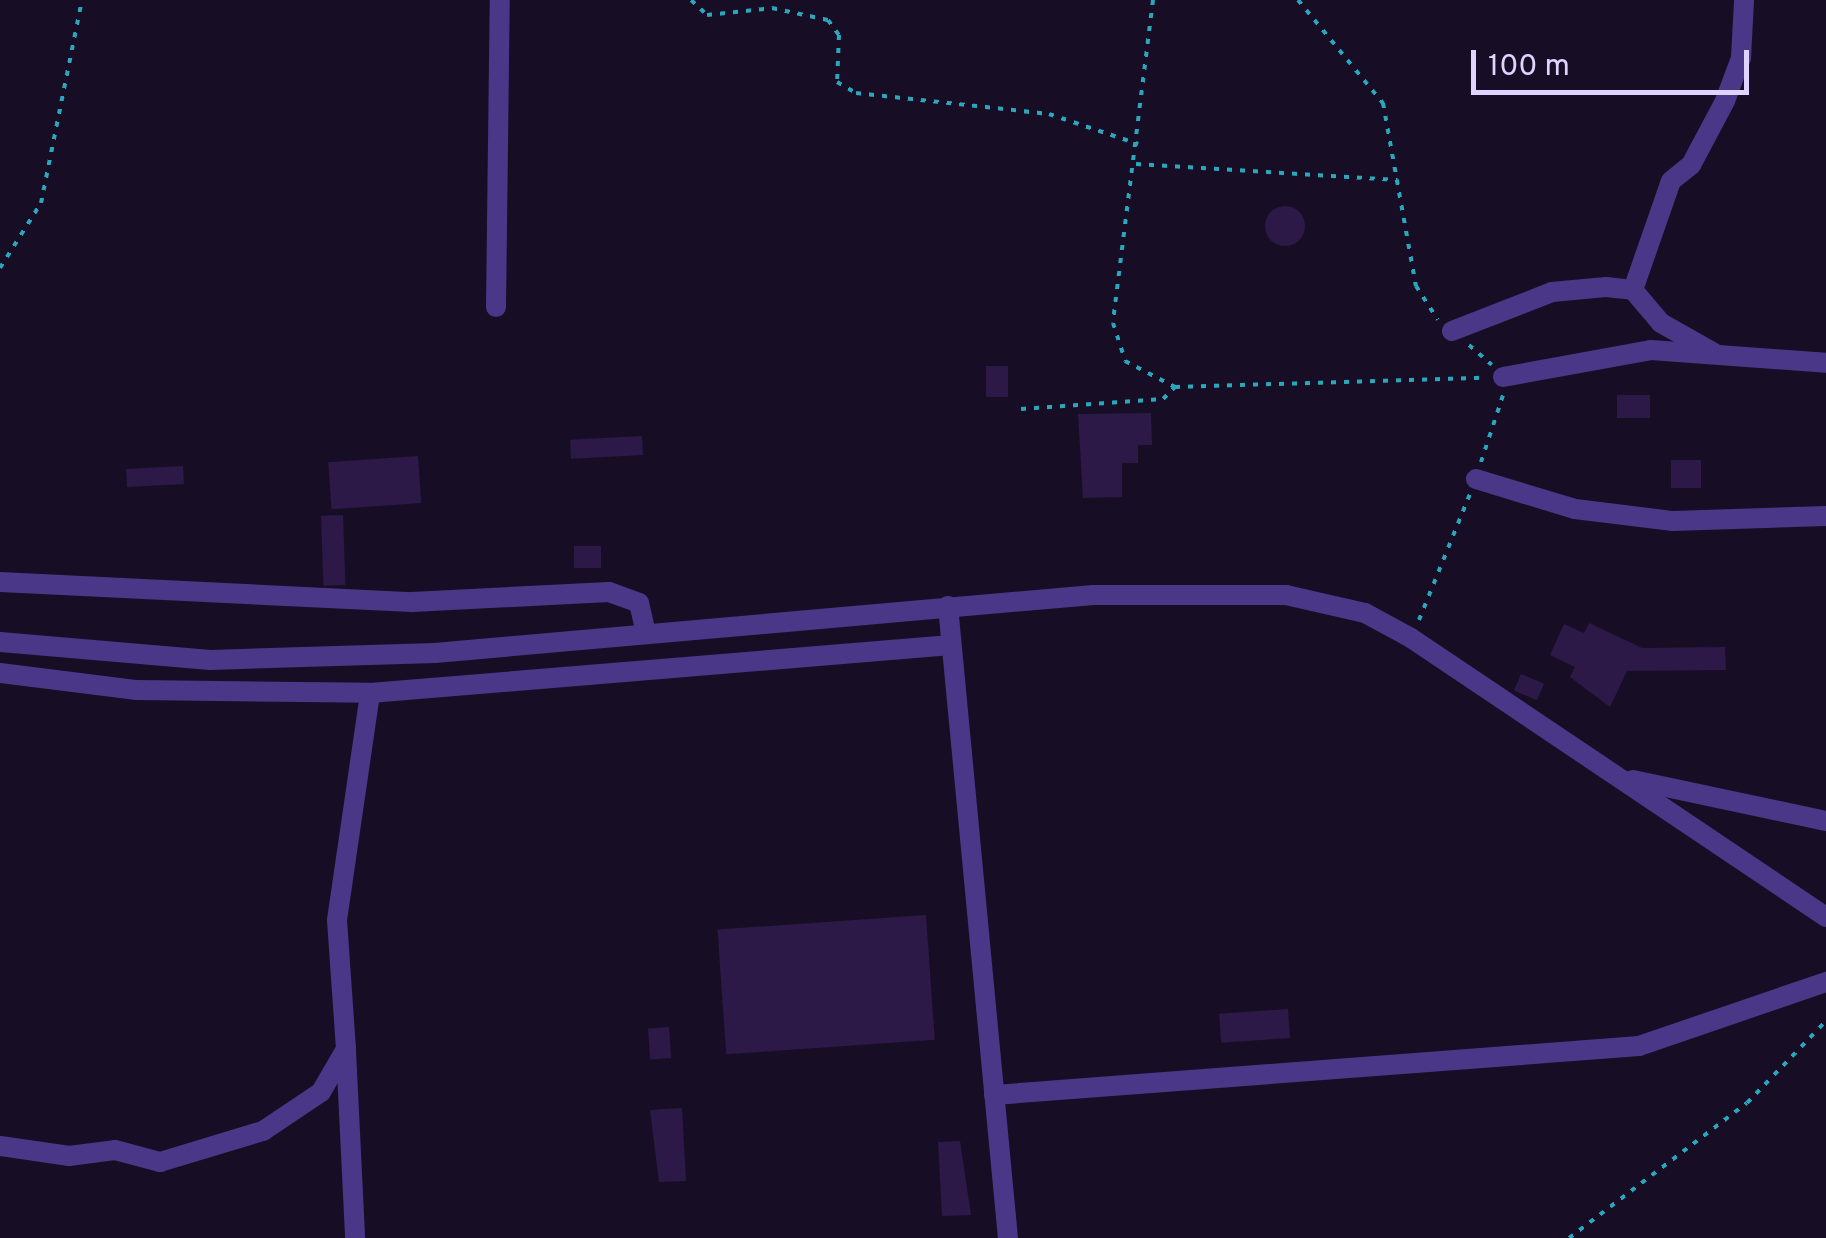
<!DOCTYPE html>
<html>
<head>
<meta charset="utf-8">
<style>
	body { margin:0 }
	#map { position:relative; width:1826px; height:1238px; overflow:hidden; background:#170e26; font-family:Overpass,sans-serif }
	div>[style] { position:absolute }
	.building>* { inset:0; background:#2c1948; transform-origin:0 0 }
	.round { border-radius:50% }
	.path>* { height:4px; margin-top:-2px; transform-origin:0; background:repeating-linear-gradient(90deg,#29a7bd 0 5px,transparent 0 13px) }
	.minor>* { height:20px; margin:-10px; padding:0 10px; transform-origin:10px; border-radius:10px; background:#4b3788 }
	span { translate:-50% -50%; white-space:nowrap; text-align:center; line-height:1.15; -webkit-text-stroke:8px #170e26; paint-order:stroke }
	.scale { position:absolute; left:1471px; top:50px; width:278px; height:45px; box-sizing:border-box; border:5px solid #e1d3ff; border-top:0; padding-left:12px; font-size:30px; line-height:35px; white-space:nowrap; color:#e1d3ff; -webkit-text-stroke:8px #170e26; paint-order:stroke }
</style>
</head>
<body>
<div id="map">
	<div class="building">
		<i class="round" style="left:1265px;top:206px;width:40px;height:40px"></i>
		<i style="left:986px;top:366px;width:22px;height:31px"></i>
		<i style="left:1617px;top:395px;width:33px;height:23px"></i>
		<i style="clip-path:polygon(1151px 413px,1152px 445px,1138px 445px,1138px 463px,1122px 463px,1122px 497px,1083px 498px,1078px 414px)"></i>
		<i style="left:642px;top:436px;width:19px;height:72px;rotate:87deg"></i>
		<i style="left:418px;top:456px;width:47px;height:90px;rotate:86deg"></i>
		<i style="left:1671px;top:460px;width:30px;height:28px"></i>
		<i style="left:183px;top:466px;width:18px;height:57px;rotate:87deg"></i>
		<i style="left:343px;top:515px;width:70px;height:22px;rotate:88deg"></i>
		<i style="left:574px;top:546px;width:27px;height:22px"></i>
		<i style="clip-path:polygon(1589px 623px,1642px 648px,1725px 647px,1726px 670px,1627px 671px,1610px 707px,1570px 677px,1575px 667px,1550px 655px,1564px 624px,1584px 633px)"></i>
		<i style="left:1521px;top:674px;width:25px;height:18px;rotate:23deg"></i>
		<i style="left:926px;top:915px;width:125px;height:209px;rotate:86deg"></i>
		<i style="left:1288px;top:1009px;width:29px;height:69px;rotate:86deg"></i>
		<i style="left:669px;top:1027px;width:31px;height:21px;rotate:86deg"></i>
		<i style="clip-path:polygon(682px 1108px,686px 1181px,659px 1182px,650px 1110px)"></i>
		<i style="clip-path:polygon(960px 1141px,971px 1215px,942px 1216px,938px 1142px)"></i>
	</div>
	<div class="path">
		<i style="left:691px;top:0;width:22px;rotate:43deg"></i>
		<i style="left:707px;top:15px;width:65px;rotate:-6.1deg"></i>
		<i style="left:772px;top:8px;width:57px;rotate:12.1deg"></i>
		<i style="left:828px;top:20px;width:19px;rotate:54deg"></i>
		<i style="left:839px;top:35px;width:47px;rotate:92.4deg"></i>
		<i style="left:837px;top:82px;width:22px;rotate:30deg"></i>
		<i style="left:856px;top:93px;width:194px;rotate:6.2deg"></i>
		<i style="left:1049px;top:114px;width:94px;rotate:18.6deg"></i>
		<i style="left:1153px;top:0;width:325px;rotate:97.1deg"></i>
		<i style="left:1113px;top:323px;width:40px;rotate:72deg"></i>
		<i style="left:1125px;top:361px;width:56px;rotate:27.5deg"></i>
		<i style="left:1175px;top:387px;width:308px;rotate:-1.7deg"></i>
		<i style="left:1298px;top:0;width:134px;rotate:50.5deg"></i>
		<i style="left:1383px;top:103px;width:186px;rotate:79.8deg"></i>
		<i style="left:1416px;top:286px;width:40px;rotate:57.1deg"></i>
		<i style="left:1136px;top:164px;width:262px;rotate:3.5deg"></i>
		<i style="left:0;top:268px;width:77px;rotate:-57.8deg"></i>
		<i style="left:41px;top:203px;width:207px;rotate:-78.6deg"></i>
		<i style="left:1469px;top:345px;width:30px;rotate:41deg"></i>
		<i style="left:1021px;top:409px;width:142px;rotate:-4deg"></i>
		<i style="left:1163px;top:399px;width:17px;rotate:-45deg"></i>
		<i style="left:1481px;top:462px;width:71px;rotate:-71.8deg"></i>
		<i style="left:1419px;top:620px;width:136px;rotate:-68deg"></i>
		<i style="left:1569px;top:1238px;width:223px;rotate:-37.2deg"></i>
		<i style="left:1747px;top:1103px;width:114px;rotate:-46.1deg"></i>
	</div>
	<div class="minor">
		<i style="left:1633px;top:290px;width:115px;rotate:-70.8deg"></i>
		<i style="left:1671px;top:181px;width:26px;rotate:-39deg"></i>
		<i style="left:1691px;top:165px;width:72px;rotate:-62deg"></i>
		<i style="left:1725px;top:101px;width:46px;rotate:-69.6deg"></i>
		<i style="left:1741px;top:58px;width:58px;rotate:-87deg"></i>
		<i style="left:496px;top:307px;width:307px;rotate:-89.3deg"></i>
		<i style="left:1452px;top:331px;width:107px;rotate:-21.3deg"></i>
		<i style="left:1552px;top:292px;width:54px;rotate:-5.3deg"></i>
		<i style="left:1606px;top:287px;width:27px;rotate:6deg"></i>
		<i style="left:1633px;top:290px;width:43px;rotate:49.7deg"></i>
		<i style="left:1661px;top:323px;width:61px;rotate:29.5deg"></i>
		<i style="left:1503px;top:377px;width:150px;rotate:-10.3deg"></i>
		<i style="left:1651px;top:350px;width:175px;rotate:4.2deg"></i>
		<i style="left:1476px;top:479px;width:103px;rotate:16.9deg"></i>
		<i style="left:1575px;top:509px;width:99px;rotate:7deg"></i>
		<i style="left:1673px;top:521px;width:153px;rotate:-1.9deg"></i>
		<i style="left:0;top:582px;width:412px;rotate:2.8deg"></i>
		<i style="left:412px;top:602px;width:197px;rotate:-2.9deg"></i>
		<i style="left:609px;top:592px;width:32px;rotate:20deg"></i>
		<i style="left:639px;top:603px;width:31px;rotate:77deg"></i>
		<i style="left:948px;top:606px;width:635px;rotate:84.58deg"></i>
		<i style="left:0;top:642px;width:211px;rotate:4.9deg"></i>
		<i style="left:210px;top:660px;width:225px;rotate:-1.8deg"></i>
		<i style="left:435px;top:653px;width:661px;rotate:-5.04deg"></i>
		<i style="left:1093px;top:595px;width:193px"></i>
		<i style="left:1286px;top:595px;width:81px;rotate:12.8deg"></i>
		<i style="left:1365px;top:613px;width:52px;rotate:28.5deg"></i>
		<i style="left:1411px;top:638px;width:500px;rotate:33.91deg"></i>
		<i style="left:0;top:673px;width:138px;rotate:7.1deg"></i>
		<i style="left:137px;top:690px;width:233px;rotate:0.7deg"></i>
		<i style="left:370px;top:693px;width:583px;rotate:-4.72deg"></i>
		<i style="left:1633px;top:780px;width:197px;rotate:12deg"></i>
		<i style="left:346px;top:1051px;width:187px;rotate:87.2deg"></i>
		<i style="left:994px;top:1095px;width:647px;rotate:-4.34deg"></i>
		<i style="left:1639px;top:1046px;width:198px;rotate:-18.9deg"></i>
		<i style="left:0;top:1146px;width:70px;rotate:8.2deg"></i>
		<i style="left:69px;top:1156px;width:46px;rotate:-7.4deg"></i>
		<i style="left:115px;top:1150px;width:47px;rotate:14.9deg"></i>
		<i style="left:160px;top:1162px;width:108px;rotate:-16.8deg"></i>
		<i style="left:263px;top:1131px;width:70px;rotate:-33.9deg"></i>
		<i style="left:321px;top:1092px;width:50px;rotate:-59.8deg"></i>
		<i style="left:346px;top:1049px;width:129px;rotate:-94deg"></i>
		<i style="left:337px;top:920px;width:229px;rotate:-81.7deg"></i>
	</div>
	<div class="scale">100 m</div>
</div>
</body>
</html>
